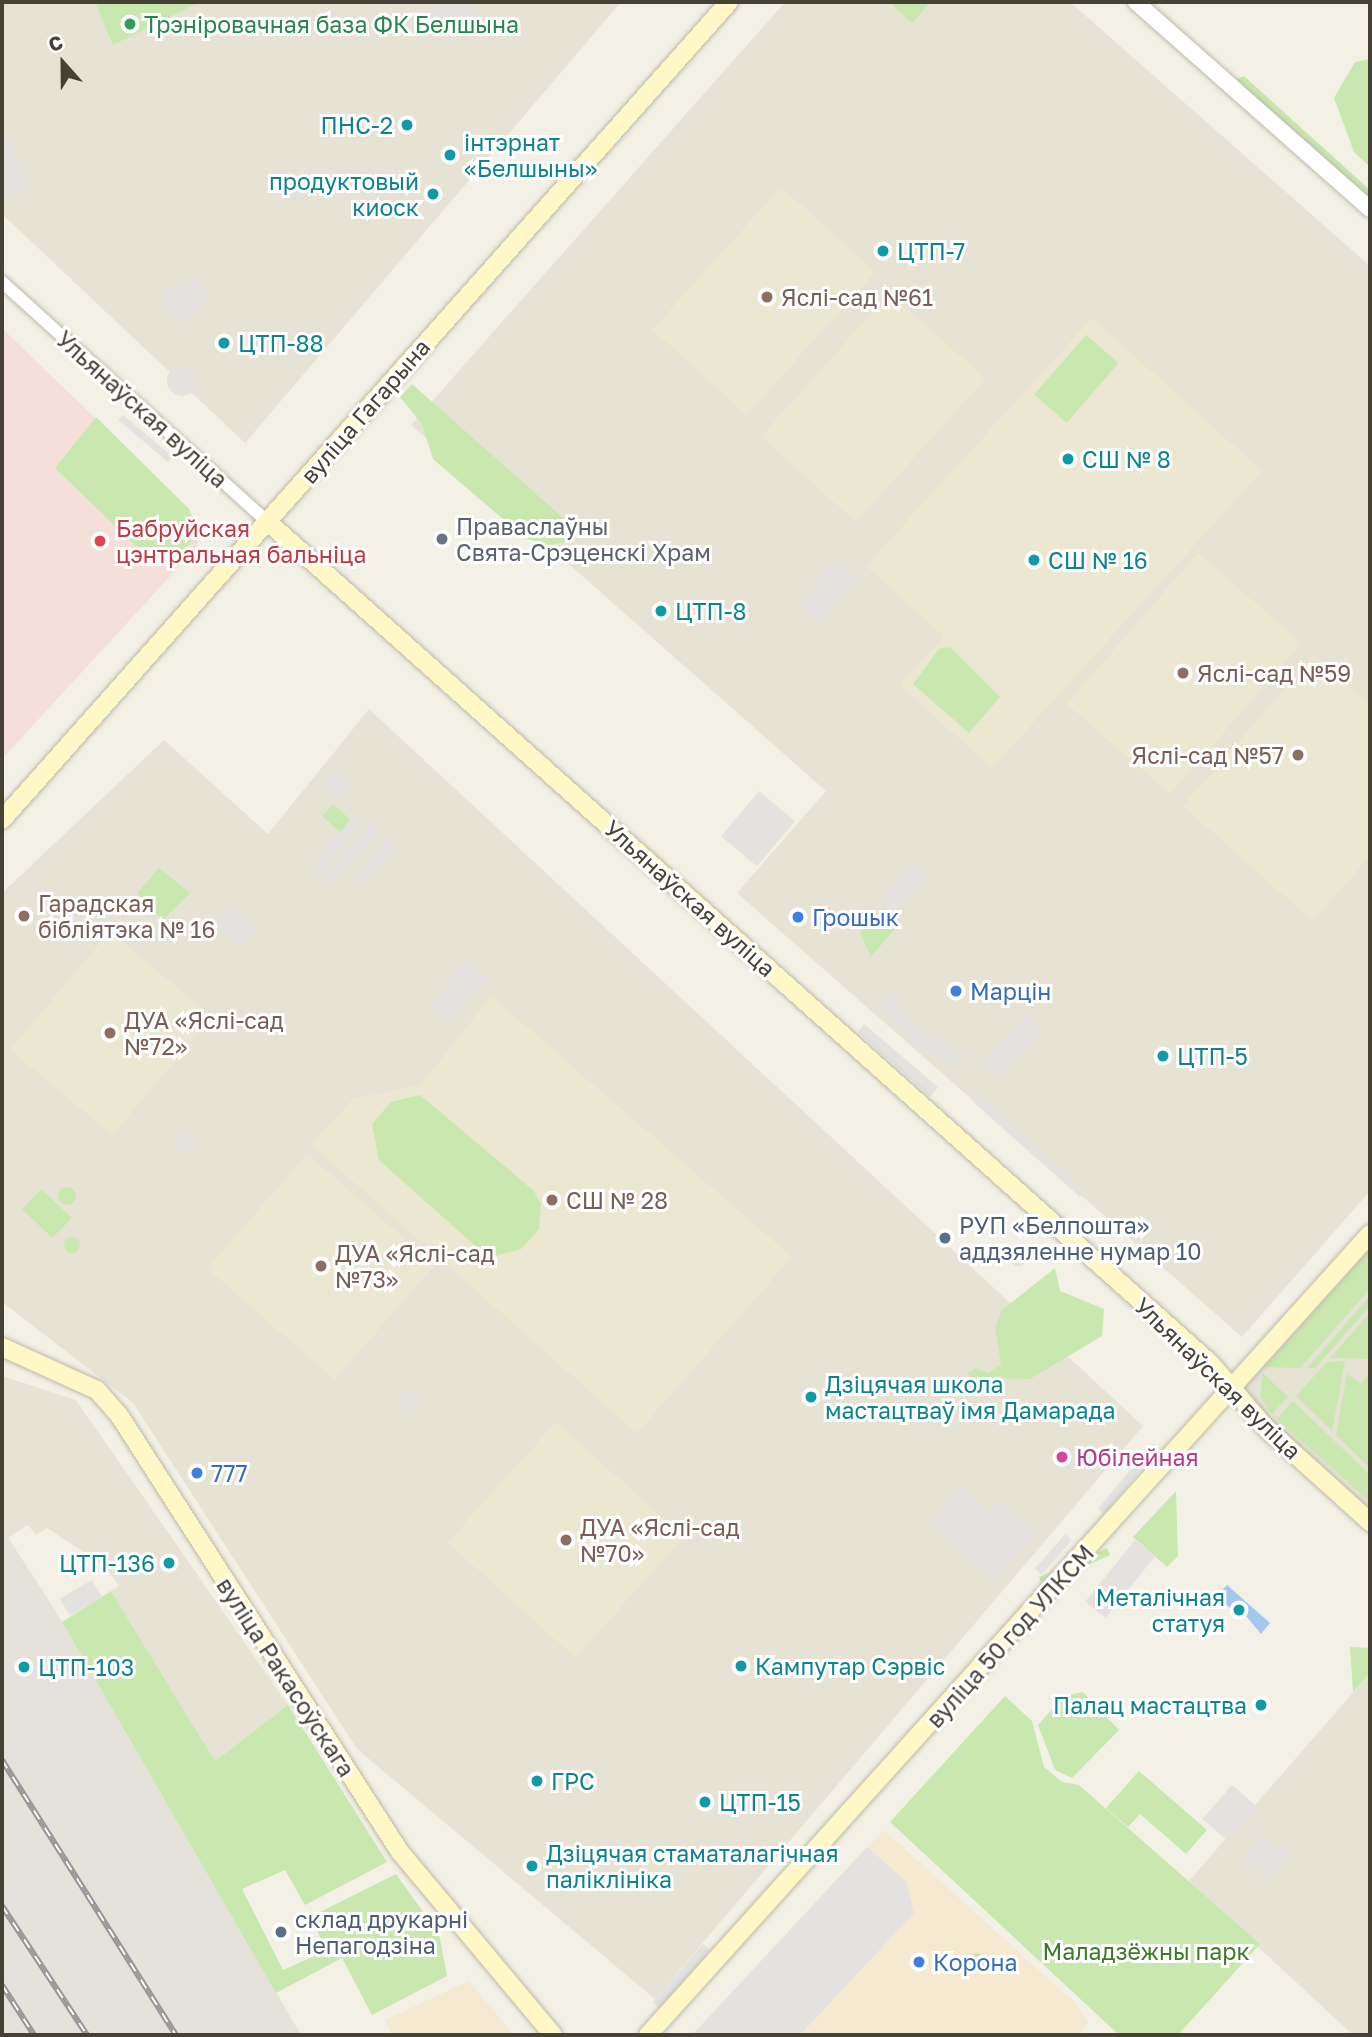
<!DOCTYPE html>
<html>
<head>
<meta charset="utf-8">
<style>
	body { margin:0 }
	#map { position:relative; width:1372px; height:2037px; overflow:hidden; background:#f3f1e6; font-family:"Golos Text",sans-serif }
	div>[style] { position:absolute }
	.residential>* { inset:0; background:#e7e3d4 }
	.commercial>* { inset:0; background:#f5ead1 }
	.industrial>* { inset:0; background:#e5e2db }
	.education>* { inset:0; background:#ece7d0; transform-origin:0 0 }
	.medical>* { inset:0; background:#f4e0d9 }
	.green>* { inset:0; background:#c8e8af; transform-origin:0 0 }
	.round { border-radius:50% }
	.parking>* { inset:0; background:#e4e2de; transform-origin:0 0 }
	.water>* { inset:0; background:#a2c8f0 }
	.roads { filter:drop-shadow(0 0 2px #beb9a9) drop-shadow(0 0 2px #beb9a9) }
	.minor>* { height:12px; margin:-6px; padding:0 6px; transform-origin:6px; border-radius:6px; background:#fff }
	.tertiary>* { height:16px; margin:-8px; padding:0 8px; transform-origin:8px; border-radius:8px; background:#fff }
	.secondary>* { height:18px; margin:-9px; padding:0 9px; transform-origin:9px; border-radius:9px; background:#fff7c5 }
	.rail>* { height:6px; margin-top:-3px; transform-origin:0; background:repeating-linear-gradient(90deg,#fff 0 10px,#969696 0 20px); box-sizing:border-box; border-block:2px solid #969696 }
	.dots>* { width:19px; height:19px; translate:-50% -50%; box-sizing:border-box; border:4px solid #fff; border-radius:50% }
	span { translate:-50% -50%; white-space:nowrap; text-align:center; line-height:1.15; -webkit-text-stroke:6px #fff; paint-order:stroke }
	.leisure-label { font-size:23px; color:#27864d }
	.left { translate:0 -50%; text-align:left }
	.culture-label { font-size:23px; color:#0d838f }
	.right { translate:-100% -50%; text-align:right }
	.education-label { font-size:23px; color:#785e54 }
	.street-label { font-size:23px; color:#464135 }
	.worship-label { font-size:23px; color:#5b616d }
	.health-label { font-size:23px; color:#be3a42 }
	.shop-label { font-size:23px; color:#366cbe }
	.service-label { font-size:23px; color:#4e5e75 }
	.hotel-label { font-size:23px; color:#b23c85 }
	.park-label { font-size:23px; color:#3e7828 }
	.frame { position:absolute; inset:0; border:4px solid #464135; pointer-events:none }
	.north { position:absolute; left:28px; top:28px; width:70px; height:70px; -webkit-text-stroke:5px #fff; paint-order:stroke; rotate:339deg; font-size:19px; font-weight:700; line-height:28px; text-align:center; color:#464135 }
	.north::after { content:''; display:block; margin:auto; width:24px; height:32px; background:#464135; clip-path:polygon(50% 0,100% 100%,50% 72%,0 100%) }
</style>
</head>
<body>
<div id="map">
	<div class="residential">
		<i style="clip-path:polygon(2px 2px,621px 2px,245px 443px,2px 214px)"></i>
		<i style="clip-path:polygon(785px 2px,1070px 2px,1370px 266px,1370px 1191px,1242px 1337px,737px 893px,826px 791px,411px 425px)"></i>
		<i style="clip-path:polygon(369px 709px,1143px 1426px,655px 1999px,357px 1749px,133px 1403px,2px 1302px,2px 893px,164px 740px,268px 834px)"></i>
		<i style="clip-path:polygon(1370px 1234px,1370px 1520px,1231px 1389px)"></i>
		<i style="clip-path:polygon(2px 1376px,76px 1400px,288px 1705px,215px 1761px,111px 1591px,119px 1586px,105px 1566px,47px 1528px,36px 1535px,28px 1525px,8px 1538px,2px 1528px)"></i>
		<i style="clip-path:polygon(1370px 1673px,1370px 2035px,1353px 2035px,1188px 1882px)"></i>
	</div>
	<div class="commercial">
		<i style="clip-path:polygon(884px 1830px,1074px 2002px,1088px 2021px,1080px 2035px,692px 2035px)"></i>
		<i style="clip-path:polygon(469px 1981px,514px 2035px,392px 2035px,385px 2020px)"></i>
	</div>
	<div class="industrial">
		<i style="clip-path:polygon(2px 1528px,53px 1607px,301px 2035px,2px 2035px)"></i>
	</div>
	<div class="education">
		<i style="left:781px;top:187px;width:127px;height:192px;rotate:42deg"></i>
		<i style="left:890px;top:293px;width:128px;height:193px;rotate:42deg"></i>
		<i style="clip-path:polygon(1092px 318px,1262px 471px,992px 768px,900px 685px,944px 636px,866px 566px)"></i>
		<i style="left:1198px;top:553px;width:137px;height:200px;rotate:41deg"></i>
		<i style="clip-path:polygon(1314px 655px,1370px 705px,1370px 856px,1313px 921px,1183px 806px)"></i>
		<i style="left:110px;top:931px;width:133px;height:155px;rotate:40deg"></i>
		<i style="clip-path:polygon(491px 996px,792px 1257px,637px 1433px,311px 1144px,353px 1099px,421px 1085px)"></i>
		<i style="left:307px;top:1154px;width:169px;height:152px;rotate:41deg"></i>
		<i style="left:556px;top:1422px;width:172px;height:162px;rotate:42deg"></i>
	</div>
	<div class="medical">
		<i style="clip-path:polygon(2px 328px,189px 509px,199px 534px,197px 547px,2px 759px)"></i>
	</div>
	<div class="green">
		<i style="clip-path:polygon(95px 2px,200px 2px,113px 45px)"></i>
		<i style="clip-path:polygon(889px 2px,931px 2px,912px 23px)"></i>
		<i style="clip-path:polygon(1370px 59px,1370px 167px,1354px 152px,1334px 98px,1355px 62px)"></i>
		<i style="clip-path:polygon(1244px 76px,1370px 190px,1370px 203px,1243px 87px,1237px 79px)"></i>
		<i style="left:1086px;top:335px;width:43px;height:79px;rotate:41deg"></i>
		<i style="clip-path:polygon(412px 384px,578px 531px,570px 541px,547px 545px,525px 538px,433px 459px,422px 424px,400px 397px)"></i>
		<i style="clip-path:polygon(96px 417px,189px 509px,199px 534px,182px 552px,157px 559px,143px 553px,55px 468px)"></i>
		<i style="clip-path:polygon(950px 647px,1000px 697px,969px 733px,913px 684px,939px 649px)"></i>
		<i style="left:333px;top:804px;width:24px;height:16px;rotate:42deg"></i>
		<i style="clip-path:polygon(159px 868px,190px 893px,163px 920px,137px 893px)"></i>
		<i style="clip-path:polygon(883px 908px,900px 923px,871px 957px,860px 933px)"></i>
		<i style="clip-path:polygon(420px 1095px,534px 1191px,541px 1204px,539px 1229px,521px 1249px,495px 1256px,481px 1251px,379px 1160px,372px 1124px,391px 1102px)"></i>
		<i class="round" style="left:58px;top:1187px;width:18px;height:18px"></i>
		<i style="left:41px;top:1189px;width:42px;height:28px;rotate:43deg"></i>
		<i class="round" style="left:64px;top:1237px;width:16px;height:16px"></i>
		<i style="clip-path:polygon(1370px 1249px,1370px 1289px,1300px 1368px,1265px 1367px)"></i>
		<i style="clip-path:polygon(1055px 1268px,1060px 1291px,1104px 1309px,1102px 1336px,1030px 1379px,998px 1378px,990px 1394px,977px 1396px,968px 1373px,975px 1368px,988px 1373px,1001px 1364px,995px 1328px,1002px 1310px)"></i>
		<i style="clip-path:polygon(1370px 1296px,1370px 1306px,1315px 1368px,1307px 1368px)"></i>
		<i style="clip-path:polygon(1370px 1313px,1370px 1468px,1336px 1435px,1347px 1374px,1361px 1384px,1370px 1373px,1369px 1359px,1330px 1358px)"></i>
		<i style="clip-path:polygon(1345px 1361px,1332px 1431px,1296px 1396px,1327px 1362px)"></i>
		<i style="clip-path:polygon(1263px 1373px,1288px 1397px,1272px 1414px,1260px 1396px)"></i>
		<i style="clip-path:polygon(1293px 1401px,1370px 1475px,1370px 1502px,1277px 1419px)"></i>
		<i style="clip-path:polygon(1176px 1491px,1178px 1556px,1167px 1567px,1133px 1537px)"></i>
		<i style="left:1107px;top:1548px;width:8px;height:74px;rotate:67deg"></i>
		<i style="clip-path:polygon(111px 1591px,215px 1761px,288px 1705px,387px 1862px,305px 1905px,285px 1870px,242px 1889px,283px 1970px,312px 1957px,307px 1946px,321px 1939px,310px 1917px,396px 1874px,439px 1934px,447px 1976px,372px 2015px,342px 1958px,276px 1993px,62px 1622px)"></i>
		<i style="clip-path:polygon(1350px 1647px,1370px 1648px,1370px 1673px,1353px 1692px)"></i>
		<i style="clip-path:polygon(1083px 1692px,1119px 1730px,1072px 1778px,1055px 1770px,1038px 1725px,1064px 1696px)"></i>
		<i style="clip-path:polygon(1005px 1696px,1032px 1721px,1044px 1767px,1062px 1782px,1079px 1785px,1260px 1944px,1178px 2035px,1119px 2035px,890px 1822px)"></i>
		<i style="clip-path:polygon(1139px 1771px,1207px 1830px,1186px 1854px,1140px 1814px,1128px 1827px,1106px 1808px)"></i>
		<i class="round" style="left:969px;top:1953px;width:16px;height:16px"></i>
	</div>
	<div class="parking">
		<i style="clip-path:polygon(440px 2px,469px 2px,480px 12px,453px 46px,424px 20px)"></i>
		<i style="clip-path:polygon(10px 134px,31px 190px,4px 200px,2px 137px)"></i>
		<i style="clip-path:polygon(194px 278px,211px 294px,185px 321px,166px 315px,163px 289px)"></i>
		<i class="round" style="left:167px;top:366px;width:30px;height:30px"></i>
		<i style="left:123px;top:415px;width:65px;height:7px;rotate:40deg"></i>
		<i style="left:837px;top:559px;width:30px;height:59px;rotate:41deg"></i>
		<i class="round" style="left:324px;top:773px;width:26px;height:26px"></i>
		<i style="left:759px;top:791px;width:47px;height:59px;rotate:40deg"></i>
		<i style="left:354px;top:814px;width:11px;height:71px;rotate:38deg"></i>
		<i style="left:370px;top:824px;width:12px;height:72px;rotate:42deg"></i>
		<i style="left:385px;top:839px;width:14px;height:52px;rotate:39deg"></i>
		<i style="clip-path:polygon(914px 864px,930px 876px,895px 913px,878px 903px)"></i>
		<i style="left:230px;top:903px;width:39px;height:27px;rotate:42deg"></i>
		<i style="left:466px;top:960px;width:27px;height:60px;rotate:39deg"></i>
		<i style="clip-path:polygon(890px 989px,913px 1025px,968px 1054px,953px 1065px,916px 1050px,879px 1001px)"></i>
		<i style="left:1025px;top:1014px;width:24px;height:65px;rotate:42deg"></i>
		<i style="clip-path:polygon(864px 1024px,938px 1087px,930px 1097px,858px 1032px)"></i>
		<i style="clip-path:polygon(980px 1094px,1086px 1191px,1080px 1197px,973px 1102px)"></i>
		<i class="round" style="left:175px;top:1132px;width:20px;height:20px"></i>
		<i class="round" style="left:1010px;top:1250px;width:16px;height:16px"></i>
		<i class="round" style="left:398px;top:1392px;width:22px;height:22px"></i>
		<i style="left:1153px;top:1443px;width:8px;height:86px;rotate:40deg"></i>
		<i style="clip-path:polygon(961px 1483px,988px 1511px,999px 1499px,1036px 1533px,992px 1581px,929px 1525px)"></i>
		<i style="left:1065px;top:1534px;width:9px;height:46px;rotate:41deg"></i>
		<i style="left:1135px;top:1540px;width:26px;height:79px;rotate:39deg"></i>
		<i style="left:92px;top:1580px;width:20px;height:37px;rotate:60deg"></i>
		<i style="left:1232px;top:1785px;width:33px;height:45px;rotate:41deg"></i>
		<i style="left:1261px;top:1833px;width:37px;height:33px;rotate:38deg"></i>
		<i style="clip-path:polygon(867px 1847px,906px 1881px,914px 1913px,800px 2035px,692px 2035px)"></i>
		<i style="left:703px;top:1944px;width:9px;height:77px;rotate:41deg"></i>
	</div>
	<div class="water">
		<i style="clip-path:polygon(1227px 1585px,1270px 1623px,1261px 1634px,1236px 1604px,1231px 1609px,1217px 1596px)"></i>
	</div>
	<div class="roads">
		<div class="minor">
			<i style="left:2px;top:282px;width:358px;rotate:42.1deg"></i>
		</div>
		<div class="tertiary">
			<i style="left:1136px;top:2px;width:312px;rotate:41.5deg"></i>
		</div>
		<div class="secondary">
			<i style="left:268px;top:522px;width:1264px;rotate:41.76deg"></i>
			<i style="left:1211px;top:1364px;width:86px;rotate:49.3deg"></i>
			<i style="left:1267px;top:1429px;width:139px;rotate:42.1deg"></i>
			<i style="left:2px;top:820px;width:1094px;rotate:-48.37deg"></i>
			<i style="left:2px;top:1347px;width:104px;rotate:24.4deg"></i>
			<i style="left:97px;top:1390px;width:33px;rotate:49deg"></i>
			<i style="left:119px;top:1415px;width:520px;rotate:57.26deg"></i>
			<i style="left:400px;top:1852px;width:239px;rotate:50.1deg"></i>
			<i style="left:648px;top:2035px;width:1078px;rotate:-47.97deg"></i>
		</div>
	</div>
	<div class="rail">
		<i style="left:2px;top:1760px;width:325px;rotate:57.7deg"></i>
		<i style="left:2px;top:1906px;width:154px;rotate:56.6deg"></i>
		<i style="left:2px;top:1985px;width:59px;rotate:57.4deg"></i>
	</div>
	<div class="dots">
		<i style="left:130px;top:24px;background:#2e9e5b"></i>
		<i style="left:407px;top:125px;background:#0f9aa8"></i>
		<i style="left:450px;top:155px;background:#0f9aa8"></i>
		<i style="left:433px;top:194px;background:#0f9aa8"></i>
		<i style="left:883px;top:251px;background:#0f9aa8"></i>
		<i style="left:767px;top:297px;background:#8d6e63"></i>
		<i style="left:224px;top:343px;background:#0f9aa8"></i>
		<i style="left:1068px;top:459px;background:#0f9aa8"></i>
		<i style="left:442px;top:539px;background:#6b7280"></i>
		<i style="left:100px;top:541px;background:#e0444e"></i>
		<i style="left:1034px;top:560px;background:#0f9aa8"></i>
		<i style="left:661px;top:611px;background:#0f9aa8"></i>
		<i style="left:1183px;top:673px;background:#8d6e63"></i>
		<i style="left:1298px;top:755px;background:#8d6e63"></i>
		<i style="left:24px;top:916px;background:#8d6e63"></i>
		<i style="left:798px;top:917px;background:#3f7fe0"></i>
		<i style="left:956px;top:991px;background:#3f7fe0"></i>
		<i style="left:110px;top:1033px;background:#8d6e63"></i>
		<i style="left:1163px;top:1056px;background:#0f9aa8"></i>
		<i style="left:552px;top:1200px;background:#8d6e63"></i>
		<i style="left:945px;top:1238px;background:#5c6f8a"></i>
		<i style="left:321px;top:1266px;background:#8d6e63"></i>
		<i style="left:811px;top:1397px;background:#0f9aa8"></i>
		<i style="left:1062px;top:1457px;background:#d1479c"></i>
		<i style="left:197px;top:1473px;background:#3f7fe0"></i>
		<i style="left:566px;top:1540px;background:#8d6e63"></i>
		<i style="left:169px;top:1563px;background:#0f9aa8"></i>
		<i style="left:1239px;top:1610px;background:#0f9aa8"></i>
		<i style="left:741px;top:1666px;background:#0f9aa8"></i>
		<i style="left:24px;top:1667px;background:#0f9aa8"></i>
		<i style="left:1261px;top:1705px;background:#0f9aa8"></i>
		<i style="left:537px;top:1781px;background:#0f9aa8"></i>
		<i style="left:705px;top:1802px;background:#0f9aa8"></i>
		<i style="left:532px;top:1866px;background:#0f9aa8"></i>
		<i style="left:281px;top:1932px;background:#5c6f8a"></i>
		<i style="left:919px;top:1962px;background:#3f7fe0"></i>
	</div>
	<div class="leisure-label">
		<span class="left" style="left:144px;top:24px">Трэніровачная база ФК Белшына</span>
	</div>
	<div class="culture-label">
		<span class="right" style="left:393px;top:125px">ПНС-2</span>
		<span class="left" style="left:464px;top:155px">інтэрнат<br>«Белшыны»</span>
		<span class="right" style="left:419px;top:194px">продуктовый<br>киоск</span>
		<span class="left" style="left:897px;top:251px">ЦТП-7</span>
		<span class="left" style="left:238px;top:343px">ЦТП-88</span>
		<span class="left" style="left:1082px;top:459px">СШ № 8</span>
		<span class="left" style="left:1048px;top:560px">СШ № 16</span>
		<span class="left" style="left:675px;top:611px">ЦТП-8</span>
		<span class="left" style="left:1177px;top:1056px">ЦТП-5</span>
		<span class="left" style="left:825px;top:1397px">Дзіцячая школа<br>мастацтваў імя Дамарада</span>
		<span class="right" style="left:155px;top:1563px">ЦТП-136</span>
		<span class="right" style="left:1225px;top:1610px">Металічная<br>статуя</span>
		<span class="left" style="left:755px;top:1666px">Кампутар Сэрвіс</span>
		<span class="left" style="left:38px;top:1667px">ЦТП-103</span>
		<span class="right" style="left:1247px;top:1705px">Палац мастацтва</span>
		<span class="left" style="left:551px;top:1781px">ГРС</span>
		<span class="left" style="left:719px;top:1802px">ЦТП-15</span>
		<span class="left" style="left:546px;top:1866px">Дзіцячая стаматалагічная<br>паліклініка</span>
	</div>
	<div class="education-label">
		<span class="left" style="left:781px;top:297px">Яслі-сад №61</span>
		<span class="left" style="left:1197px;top:673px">Яслі-сад №59</span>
		<span class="right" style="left:1284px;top:755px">Яслі-сад №57</span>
		<span class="left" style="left:38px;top:916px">Гарадская<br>бібліятэка № 16</span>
		<span class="left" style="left:124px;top:1033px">ДУА «Яслі-сад<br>№72»</span>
		<span class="left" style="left:566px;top:1200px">СШ № 28</span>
		<span class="left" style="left:335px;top:1266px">ДУА «Яслі-сад<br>№73»</span>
		<span class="left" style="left:580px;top:1540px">ДУА «Яслі-сад<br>№70»</span>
	</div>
	<div class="street-label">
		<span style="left:142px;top:409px;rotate:42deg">Ульянаўская вуліца</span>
		<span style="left:365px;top:411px;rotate:-49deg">вуліца Гагарына</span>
		<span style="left:690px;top:898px;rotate:42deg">Ульянаўская вуліца</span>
		<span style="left:1218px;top:1378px;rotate:44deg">Ульянаўская вуліца</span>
		<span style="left:1010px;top:1636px;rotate:-48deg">вуліца 50 год УЛКСМ</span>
		<span style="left:286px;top:1677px;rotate:57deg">вуліца Ракасоўскага</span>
	</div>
	<div class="worship-label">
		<span class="left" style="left:456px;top:539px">Праваслаўны<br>Свята-Срэценскі Храм</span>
	</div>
	<div class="health-label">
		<span class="left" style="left:116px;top:541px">Бабруйская<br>цэнтральная бальніца</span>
	</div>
	<div class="shop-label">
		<span class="left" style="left:812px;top:917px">Грошык</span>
		<span class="left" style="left:970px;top:991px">Марцін</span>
		<span class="left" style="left:211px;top:1473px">777</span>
		<span class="left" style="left:933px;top:1962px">Корона</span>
	</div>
	<div class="service-label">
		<span class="left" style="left:959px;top:1238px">РУП «Белпошта»<br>аддзяленне нумар 10</span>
		<span class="left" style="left:295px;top:1932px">склад друкарні<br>Непагодзіна</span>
	</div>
	<div class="hotel-label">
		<span class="left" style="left:1076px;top:1457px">Юбілейная</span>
	</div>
	<div class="park-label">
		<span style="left:1146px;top:1951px">Маладзёжны парк</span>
	</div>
	<div class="frame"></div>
	<div class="north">С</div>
</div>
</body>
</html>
